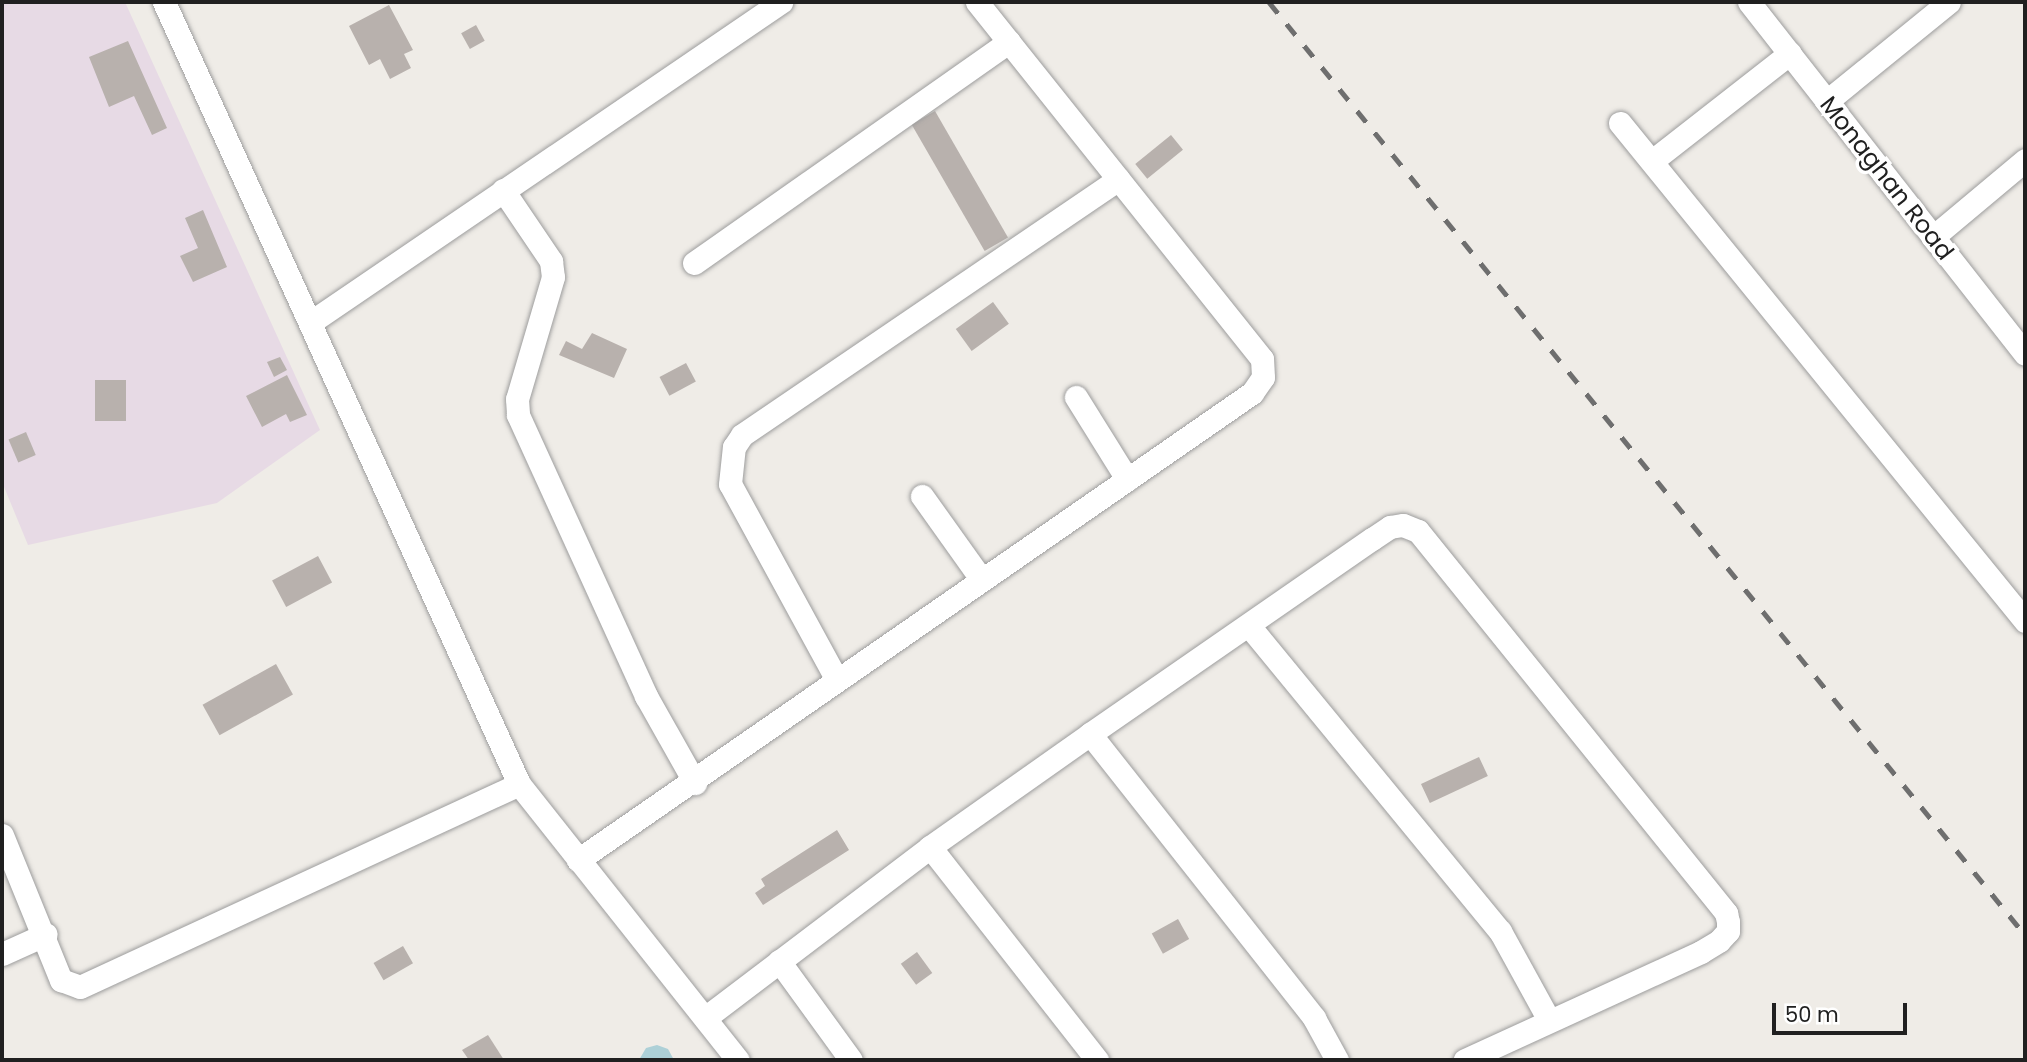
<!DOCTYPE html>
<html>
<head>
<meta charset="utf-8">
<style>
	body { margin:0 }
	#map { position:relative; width:2027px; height:1062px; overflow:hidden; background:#efece7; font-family:Poppins,sans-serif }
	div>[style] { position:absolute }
	.industrial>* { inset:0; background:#e7dae5 }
	.water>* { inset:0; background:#add0d7 }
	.building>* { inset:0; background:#b8b1ad; transform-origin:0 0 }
	.roads { filter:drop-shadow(0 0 2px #9d9d9d) drop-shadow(0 0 2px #9d9d9d) }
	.minor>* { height:23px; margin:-11.5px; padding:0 11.5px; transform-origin:11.5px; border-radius:11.5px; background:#fff }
	.rail>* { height:5px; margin-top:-2.5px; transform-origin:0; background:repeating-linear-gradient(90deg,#6e6e6e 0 14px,transparent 0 28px) }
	span { translate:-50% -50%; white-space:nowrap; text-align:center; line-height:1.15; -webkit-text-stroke:7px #fff; paint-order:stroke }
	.street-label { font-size:24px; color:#202020 }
	.frame { position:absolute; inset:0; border:4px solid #202020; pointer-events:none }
	.scale { position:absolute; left:1772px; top:1003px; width:135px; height:32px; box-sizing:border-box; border:4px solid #202020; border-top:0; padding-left:9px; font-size:21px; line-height:24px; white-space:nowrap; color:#202020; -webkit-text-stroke:5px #fff; paint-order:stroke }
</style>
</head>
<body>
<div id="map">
	<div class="industrial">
		<i style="clip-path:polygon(2px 2px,125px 2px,320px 430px,217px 503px,28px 545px,2px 482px)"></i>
	</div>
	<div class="water">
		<i style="clip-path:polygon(657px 1045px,668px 1049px,674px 1060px,639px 1060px,646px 1048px)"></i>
	</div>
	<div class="building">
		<i style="clip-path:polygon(389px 5px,413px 50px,404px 54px,411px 68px,390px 79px,380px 59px,369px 65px,349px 26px)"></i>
		<i style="left:476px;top:25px;width:18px;height:17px;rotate:61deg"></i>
		<i style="clip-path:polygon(128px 41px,167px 128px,152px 135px,134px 96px,109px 107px,89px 57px)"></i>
		<i style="left:935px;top:111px;width:146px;height:27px;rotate:60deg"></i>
		<i style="left:1171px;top:135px;width:19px;height:46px;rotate:51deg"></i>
		<i style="clip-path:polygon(203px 210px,227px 267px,193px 282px,180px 256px,198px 248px,185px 218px)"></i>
		<i style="left:993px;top:302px;width:27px;height:46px;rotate:54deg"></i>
		<i style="clip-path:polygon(592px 333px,627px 349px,614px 378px,559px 355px,566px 341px,582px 349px)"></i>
		<i style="clip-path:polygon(280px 357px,287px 370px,274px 377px,267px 362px)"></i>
		<i style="left:686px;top:363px;width:21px;height:30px;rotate:62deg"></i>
		<i style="clip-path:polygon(287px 375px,307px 415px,290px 422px,286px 414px,262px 427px,246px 396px)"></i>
		<i style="left:95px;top:380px;width:31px;height:41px"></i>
		<i style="left:26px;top:432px;width:25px;height:19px;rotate:67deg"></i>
		<i style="left:318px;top:556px;width:30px;height:52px;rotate:62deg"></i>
		<i style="left:276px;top:664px;width:35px;height:84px;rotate:61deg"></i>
		<i style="left:1479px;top:757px;width:21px;height:64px;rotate:65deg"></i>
		<i style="clip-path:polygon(837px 830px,849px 850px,763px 905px,755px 893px,765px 886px,761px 879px)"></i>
		<i style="left:1178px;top:919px;width:23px;height:30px;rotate:61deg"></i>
		<i style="left:403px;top:946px;width:20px;height:34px;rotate:60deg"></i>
		<i style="left:917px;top:952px;width:26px;height:20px;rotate:54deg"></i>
		<i style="clip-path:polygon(488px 1035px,504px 1060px,469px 1060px,462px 1050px)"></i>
	</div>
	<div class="roads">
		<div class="minor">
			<i style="left:164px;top:2px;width:859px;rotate:65.58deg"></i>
			<i style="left:519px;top:784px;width:352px;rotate:51.6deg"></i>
			<i style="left:1749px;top:2px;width:447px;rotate:51.9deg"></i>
			<i style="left:1827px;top:101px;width:157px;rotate:-39.1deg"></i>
			<i style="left:1620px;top:123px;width:642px;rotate:50.88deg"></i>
			<i style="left:1652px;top:161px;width:175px;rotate:-38deg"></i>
			<i style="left:503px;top:190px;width:86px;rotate:55.9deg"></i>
			<i style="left:551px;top:261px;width:16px;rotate:83deg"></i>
			<i style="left:553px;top:277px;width:127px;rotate:106.4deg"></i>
			<i style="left:517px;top:399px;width:16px;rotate:86deg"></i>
			<i style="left:518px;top:415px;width:309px;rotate:65.5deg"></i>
			<i style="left:646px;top:696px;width:100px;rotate:60.6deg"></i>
			<i style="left:1933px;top:237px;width:120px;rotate:-39.9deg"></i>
			<i style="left:694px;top:263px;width:385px;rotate:-35.1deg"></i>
			<i style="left:311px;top:322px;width:569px;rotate:-34.25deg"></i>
			<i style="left:1076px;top:397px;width:97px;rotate:58.1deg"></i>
			<i style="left:922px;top:496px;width:103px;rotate:54.5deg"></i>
			<i style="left:1250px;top:627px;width:394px;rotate:50.6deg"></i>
			<i style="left:1500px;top:931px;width:102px;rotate:61.2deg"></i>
			<i style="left:837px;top:680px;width:223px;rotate:-118.6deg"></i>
			<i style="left:730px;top:484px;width:37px;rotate:-84deg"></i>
			<i style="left:734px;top:447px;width:14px;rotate:-56deg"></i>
			<i style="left:742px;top:435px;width:455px;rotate:-34.2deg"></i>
			<i style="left:1090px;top:734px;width:362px;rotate:51.7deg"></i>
			<i style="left:1314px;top:1018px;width:48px;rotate:61.3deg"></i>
			<i style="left:2px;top:835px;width:157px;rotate:67.9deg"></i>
			<i style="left:61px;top:980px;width:20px;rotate:20deg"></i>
			<i style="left:80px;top:987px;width:484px;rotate:-24.8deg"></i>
			<i style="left:930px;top:847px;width:271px;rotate:51.9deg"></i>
			<i style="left:578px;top:860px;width:820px;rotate:-34.72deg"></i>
			<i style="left:1252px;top:393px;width:19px;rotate:-55deg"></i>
			<i style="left:1263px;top:377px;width:18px;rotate:-93deg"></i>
			<i style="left:1262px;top:359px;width:457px;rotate:-128.6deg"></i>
			<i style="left:2px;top:954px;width:48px;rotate:-24.4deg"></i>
			<i style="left:779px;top:961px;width:122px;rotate:54deg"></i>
			<i style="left:705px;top:1018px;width:283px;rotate:-37.2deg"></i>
			<i style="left:930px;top:847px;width:196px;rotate:-35.2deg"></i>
			<i style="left:1090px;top:734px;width:343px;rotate:-34.7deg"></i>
			<i style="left:1372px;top:539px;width:22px;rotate:-34deg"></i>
			<i style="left:1390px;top:527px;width:13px;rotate:-9deg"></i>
			<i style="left:1403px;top:525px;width:16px;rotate:22deg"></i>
			<i style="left:1418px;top:531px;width:491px;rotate:51.1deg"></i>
			<i style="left:1726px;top:913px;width:9px;rotate:77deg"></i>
			<i style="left:1728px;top:922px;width:9px;rotate:90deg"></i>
			<i style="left:1728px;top:931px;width:13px;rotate:132deg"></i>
			<i style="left:1719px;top:941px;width:21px;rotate:149deg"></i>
			<i style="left:1701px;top:952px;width:260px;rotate:155.4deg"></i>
		</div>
	</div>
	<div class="rail">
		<i style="left:1269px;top:2px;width:1201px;rotate:50.98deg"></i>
	</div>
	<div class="street-label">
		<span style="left:1887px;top:178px;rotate:52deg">Monaghan Road</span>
	</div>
	<div class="frame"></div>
	<div class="scale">50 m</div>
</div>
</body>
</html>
